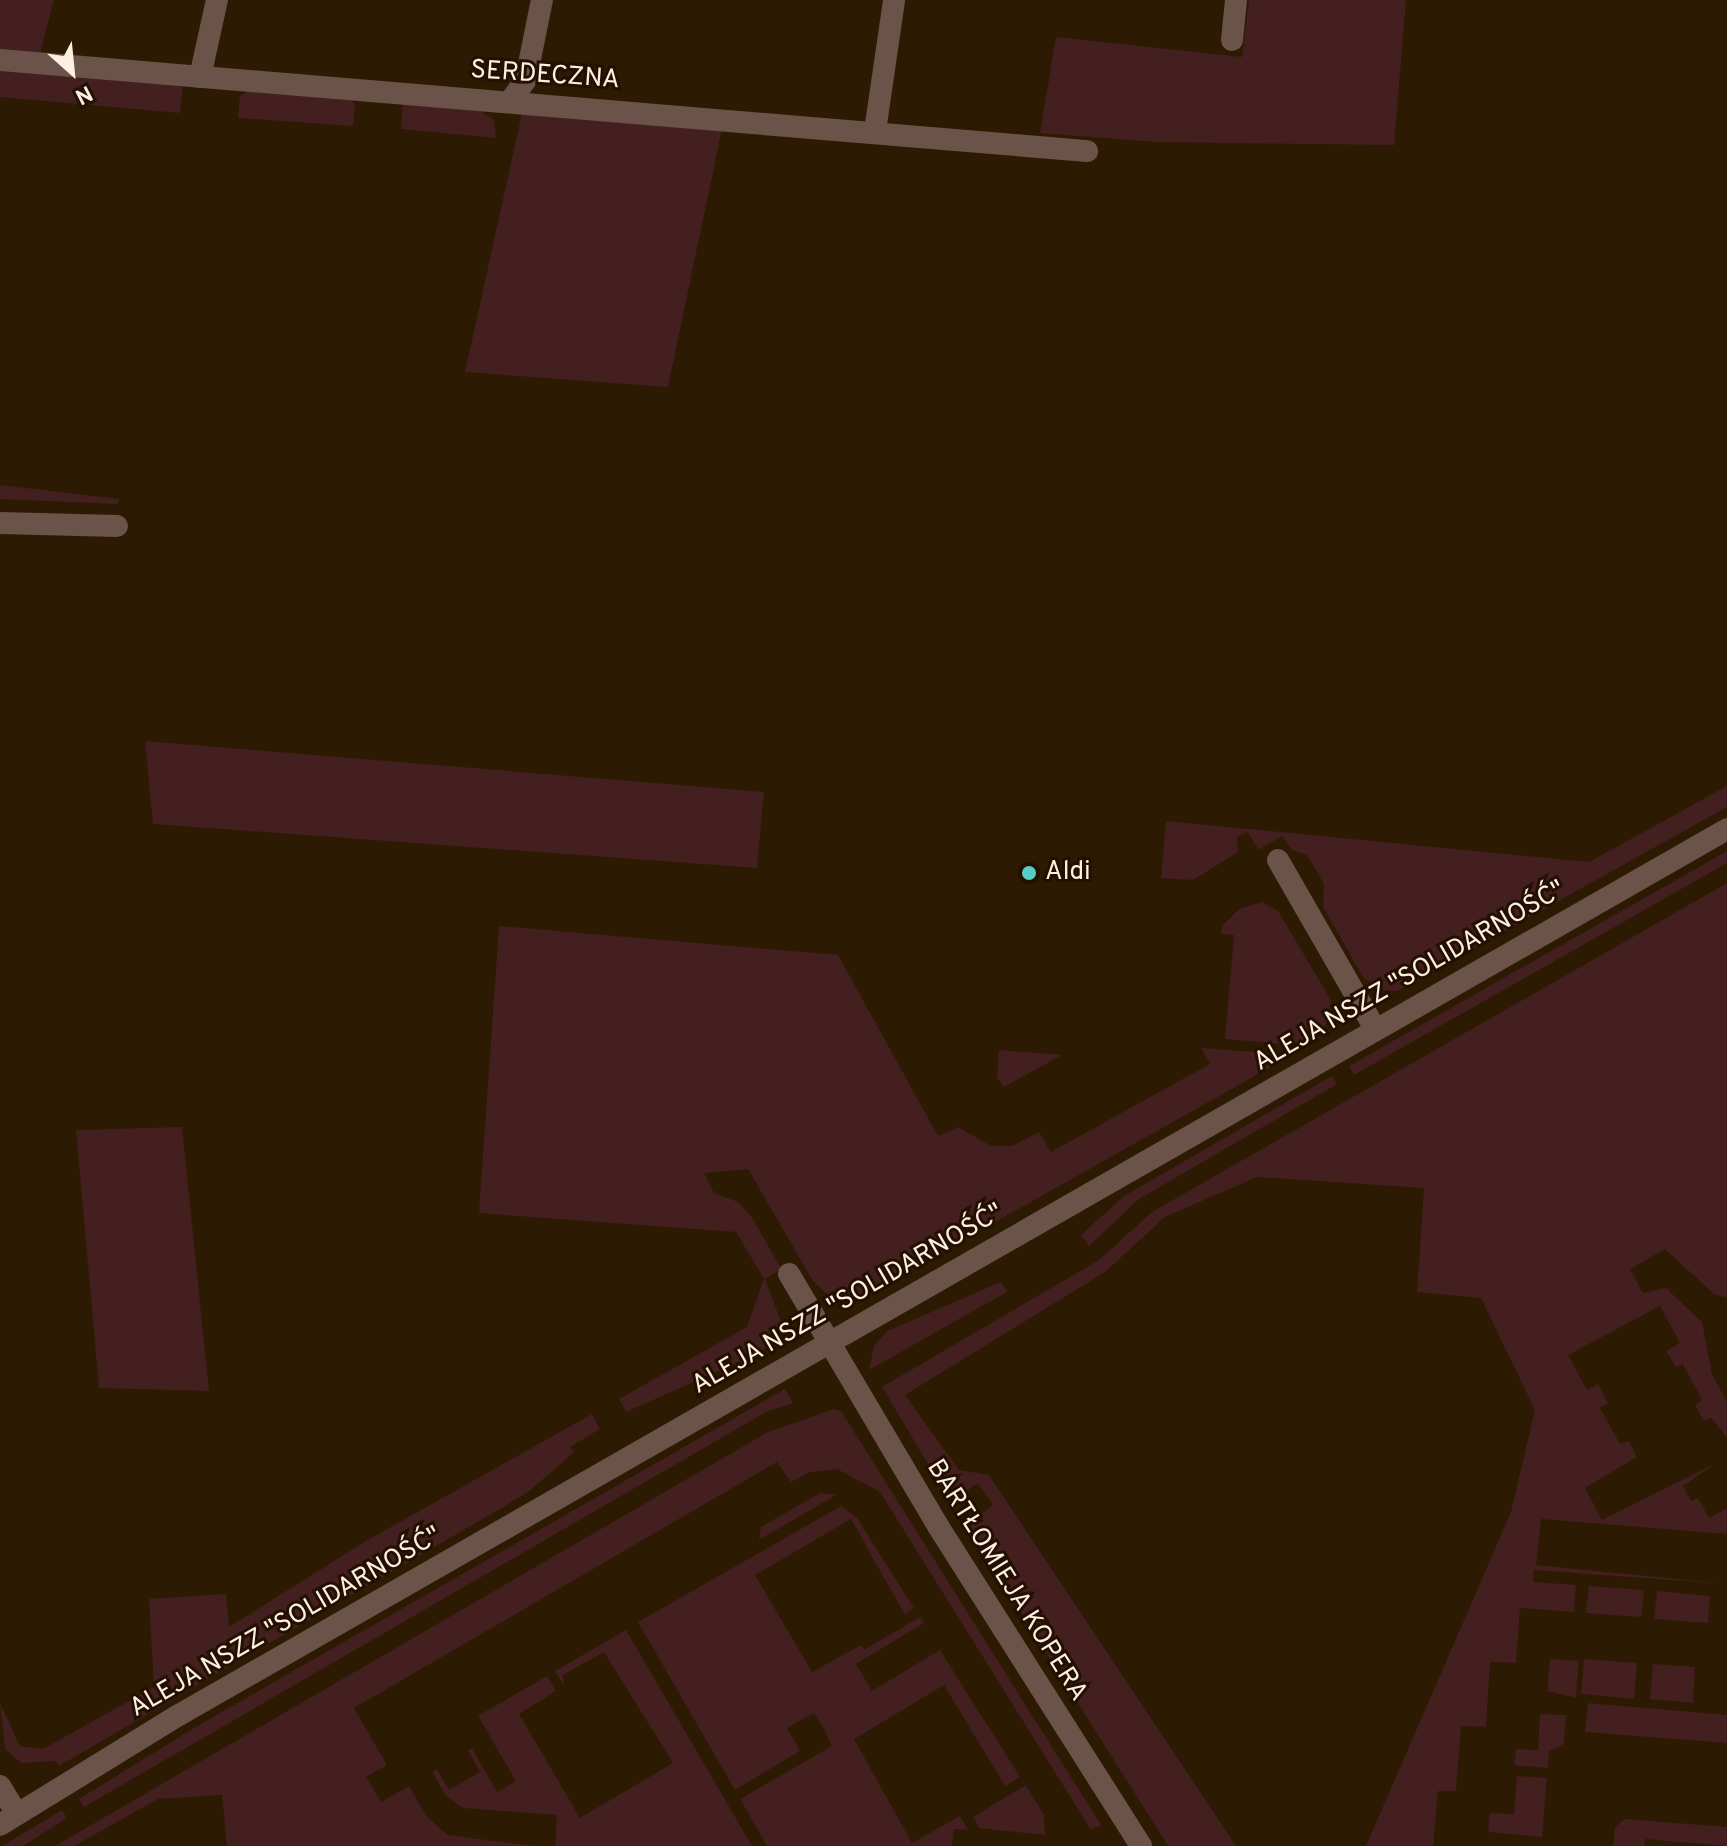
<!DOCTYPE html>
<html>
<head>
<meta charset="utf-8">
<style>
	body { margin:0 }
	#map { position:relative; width:1727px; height:1846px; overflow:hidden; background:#2d1a02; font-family:Overpass,sans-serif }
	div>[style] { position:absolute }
	.green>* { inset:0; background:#431f1f }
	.minor>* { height:22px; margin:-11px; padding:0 11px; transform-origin:11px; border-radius:11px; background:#6b5349 }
	.tertiary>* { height:22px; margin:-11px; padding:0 11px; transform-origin:11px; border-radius:11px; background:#6b5349 }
	.dots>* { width:22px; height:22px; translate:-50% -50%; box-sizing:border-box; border:4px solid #231000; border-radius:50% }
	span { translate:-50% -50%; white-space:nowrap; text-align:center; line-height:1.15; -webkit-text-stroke:6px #231000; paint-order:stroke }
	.street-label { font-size:26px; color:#fdefe1 }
	.poi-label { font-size:26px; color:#fdefe1 }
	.left { translate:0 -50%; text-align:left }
	.north { position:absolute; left:32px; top:32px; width:80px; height:80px; -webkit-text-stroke:6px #231000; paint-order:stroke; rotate:153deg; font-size:22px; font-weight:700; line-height:32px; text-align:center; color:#fdefe1 }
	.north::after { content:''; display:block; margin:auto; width:28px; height:36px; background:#fdefe1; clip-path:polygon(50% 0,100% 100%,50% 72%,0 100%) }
</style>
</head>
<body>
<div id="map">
	<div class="green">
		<i style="clip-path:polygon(0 0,54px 0,40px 53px,0 50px)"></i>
		<i style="clip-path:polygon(1249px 0,1406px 0,1394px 145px,1157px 142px,1040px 133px,1056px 37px,1242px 57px)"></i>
		<i style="clip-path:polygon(0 67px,183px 84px,180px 113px,0 97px)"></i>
		<i style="clip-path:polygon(251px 89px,349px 99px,355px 104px,353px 126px,238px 118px,240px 96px)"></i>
		<i style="clip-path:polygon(403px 100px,476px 108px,494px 120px,496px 138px,401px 129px)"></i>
		<i style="clip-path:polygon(522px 113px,722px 129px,668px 387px,465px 372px)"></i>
		<i style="clip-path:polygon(0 485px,119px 499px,118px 504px,0 499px)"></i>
		<i style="clip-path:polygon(145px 741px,764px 792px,757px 868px,153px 824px)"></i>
		<i style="clip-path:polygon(1727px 786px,1727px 807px,1397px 991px,1380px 990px,1363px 977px,1323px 907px,1324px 884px,1307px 855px,1292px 850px,1282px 836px,1258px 850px,1248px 832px,1237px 837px,1238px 852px,1193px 880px,1161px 878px,1166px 821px,1589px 862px)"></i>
		<i style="clip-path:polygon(1727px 851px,1727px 863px,1354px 1075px,1349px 1066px)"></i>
		<i style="clip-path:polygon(1727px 883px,1727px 1298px,1714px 1294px,1665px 1249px,1630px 1269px,1643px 1293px,1666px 1288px,1702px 1322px,1712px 1374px,1727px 1402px,1727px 1437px,1711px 1418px,1704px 1421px,1695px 1405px,1702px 1400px,1683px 1364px,1676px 1367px,1666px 1351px,1680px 1343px,1660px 1306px,1568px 1355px,1587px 1390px,1598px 1384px,1608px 1403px,1600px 1408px,1620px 1444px,1629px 1441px,1637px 1457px,1585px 1488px,1602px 1520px,1716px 1463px,1683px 1486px,1691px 1501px,1698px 1498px,1709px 1518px,1727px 1508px,1727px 1534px,1541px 1519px,1536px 1565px,1727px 1584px,1534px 1570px,1533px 1582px,1576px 1585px,1574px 1612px,1520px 1608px,1516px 1663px,1490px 1662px,1486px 1727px,1461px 1726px,1456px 1791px,1438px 1791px,1433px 1846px,1366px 1846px,1511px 1512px,1535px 1410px,1481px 1298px,1417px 1292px,1424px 1188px,1257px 1177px,1165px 1217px,1105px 1272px,905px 1395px,959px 1470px,989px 1475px,1236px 1846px,1168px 1846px,966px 1525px,993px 1505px,978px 1483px,950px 1501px,882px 1387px,1099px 1260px,1152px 1212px)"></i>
		<i style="clip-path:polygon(1262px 902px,1278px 911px,1331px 1000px,1328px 1023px,1296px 1045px,1225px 1039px,1234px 935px,1221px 934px,1222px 926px,1239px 909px)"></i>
		<i style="clip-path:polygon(499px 926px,838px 955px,938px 1136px,958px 1127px,991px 1146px,1012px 1146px,1039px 1132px,1051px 1152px,1210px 1064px,1201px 1048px,1282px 1054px,1285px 1059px,853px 1302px,831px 1298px,813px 1281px,748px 1169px,704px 1173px,714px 1193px,738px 1202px,753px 1219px,781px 1269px,765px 1279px,782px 1324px,770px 1345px,756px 1354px,626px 1412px,619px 1399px,747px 1327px,764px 1279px,736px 1232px,479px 1213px)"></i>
		<i style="clip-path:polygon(999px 1050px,1062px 1055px,1004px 1087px,997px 1077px)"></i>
		<i style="clip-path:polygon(1332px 1076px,1337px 1084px,1139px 1199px,1089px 1246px,1081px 1235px,1124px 1196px)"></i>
		<i style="clip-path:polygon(182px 1127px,209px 1391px,99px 1388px,76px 1130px)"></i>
		<i style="clip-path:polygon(1001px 1282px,1007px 1292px,869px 1370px,874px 1346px,887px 1331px)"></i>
		<i style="clip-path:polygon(785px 1389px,793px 1403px,766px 1412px,84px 1807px,79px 1799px,194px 1728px)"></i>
		<i style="clip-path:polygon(834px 1409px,841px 1411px,1101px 1825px,1091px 1830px,880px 1492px,837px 1469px,810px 1472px,791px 1482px,777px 1462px,354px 1708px,387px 1765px,366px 1777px,381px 1802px,409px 1786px,427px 1817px,448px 1835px,533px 1846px,227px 1846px,222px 1795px,158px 1799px,74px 1846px,55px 1846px,768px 1432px)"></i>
		<i style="clip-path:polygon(592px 1414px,600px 1429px,570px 1447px,574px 1452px,527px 1493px,59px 1766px,56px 1761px,21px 1763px,5px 1749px,0 1703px,20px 1746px,43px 1749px,154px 1687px,149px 1599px,226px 1594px,229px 1627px,366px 1541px)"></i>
		<i style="clip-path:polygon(820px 1493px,836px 1495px,759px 1540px,761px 1527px)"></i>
		<i style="clip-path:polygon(841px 1506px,857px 1518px,914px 1608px,905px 1615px,851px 1519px,755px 1575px,812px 1672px,861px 1645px,864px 1650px,920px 1617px,924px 1623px,856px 1664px,872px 1691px,940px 1650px,1020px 1777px,1005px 1786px,944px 1685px,854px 1739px,912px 1843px,960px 1816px,968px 1830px,954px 1829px,952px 1846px,767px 1846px,740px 1799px,832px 1746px,825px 1731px,814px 1713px,787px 1728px,800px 1751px,735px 1790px,638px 1622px)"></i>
		<i style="clip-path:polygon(1589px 1586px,1644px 1590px,1641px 1617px,1586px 1613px)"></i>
		<i style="clip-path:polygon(1657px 1591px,1710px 1596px,1708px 1623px,1654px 1619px)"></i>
		<i style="clip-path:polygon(626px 1630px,752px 1846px,555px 1846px,557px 1815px,463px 1808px,447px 1797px,432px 1772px,437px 1769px,449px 1790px,480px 1772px,468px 1751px,472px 1748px,497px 1792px,516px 1781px,478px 1716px,547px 1676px,556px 1691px,519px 1714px,580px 1818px,673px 1763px,604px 1652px,563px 1675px,564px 1686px,555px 1671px)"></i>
		<i style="clip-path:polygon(1550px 1659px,1579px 1661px,1576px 1698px,1547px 1691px)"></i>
		<i style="clip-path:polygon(1584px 1659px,1637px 1663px,1634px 1699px,1581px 1694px)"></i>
		<i style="clip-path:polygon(1653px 1664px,1695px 1667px,1693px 1703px,1650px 1699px)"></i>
		<i style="clip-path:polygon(1588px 1703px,1727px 1715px,1727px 1743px,1585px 1732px)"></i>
		<i style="clip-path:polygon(1540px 1714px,1566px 1715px,1564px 1744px,1549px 1751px,1548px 1768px,1514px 1765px,1516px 1749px,1538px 1750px)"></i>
		<i style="clip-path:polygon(1517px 1776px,1547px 1778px,1542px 1837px,1488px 1832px,1490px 1813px,1514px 1814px)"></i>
		<i style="clip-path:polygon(1026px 1785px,1044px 1815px,1045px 1835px,979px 1828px,973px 1817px)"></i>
		<i style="clip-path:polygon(62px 1810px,67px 1818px,23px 1846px,2px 1846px)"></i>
		<i style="clip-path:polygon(1625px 1819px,1727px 1827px,1727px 1846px,1645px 1839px,1644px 1846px,1613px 1846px,1615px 1827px)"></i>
	</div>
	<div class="minor">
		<i style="left:1232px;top:40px;width:40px;rotate:-84.3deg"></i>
		<i style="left:0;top:60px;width:1091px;rotate:4.79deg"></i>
		<i style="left:200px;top:77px;width:79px;rotate:-77.6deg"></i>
		<i style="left:511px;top:100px;width:26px;rotate:-54deg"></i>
		<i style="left:526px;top:79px;width:81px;rotate:-78.6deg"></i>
		<i style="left:875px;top:131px;width:132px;rotate:-81.7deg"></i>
		<i style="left:0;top:523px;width:117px;rotate:1.5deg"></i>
		<i style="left:1278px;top:860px;width:195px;rotate:60.1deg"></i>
		<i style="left:789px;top:1274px;width:293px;rotate:59.4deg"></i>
		<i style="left:938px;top:1526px;width:379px;rotate:57.6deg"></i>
		<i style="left:0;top:1786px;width:33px;rotate:59deg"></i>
	</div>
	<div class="tertiary">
		<i style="left:0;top:1825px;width:210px;rotate:-31.6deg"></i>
		<i style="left:179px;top:1715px;width:1784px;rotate:-29.78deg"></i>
	</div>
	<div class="dots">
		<i style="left:1029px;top:873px;background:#56cec3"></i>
	</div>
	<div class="street-label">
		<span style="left:545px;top:76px;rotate:4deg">SERDECZNA</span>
		<span style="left:1410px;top:977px;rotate:-30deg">ALEJA NSZZ "SOLIDARNOŚĆ"</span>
		<span style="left:848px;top:1300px;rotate:-30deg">ALEJA NSZZ "SOLIDARNOŚĆ"</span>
		<span style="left:1006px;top:1581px;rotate:58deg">BARTŁOMIEJA KOPERA</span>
		<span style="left:286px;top:1623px;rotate:-30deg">ALEJA NSZZ "SOLIDARNOŚĆ"</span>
	</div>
	<div class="poi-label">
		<span class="left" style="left:1045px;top:873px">Aldi</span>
	</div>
	<div class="north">N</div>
</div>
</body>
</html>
